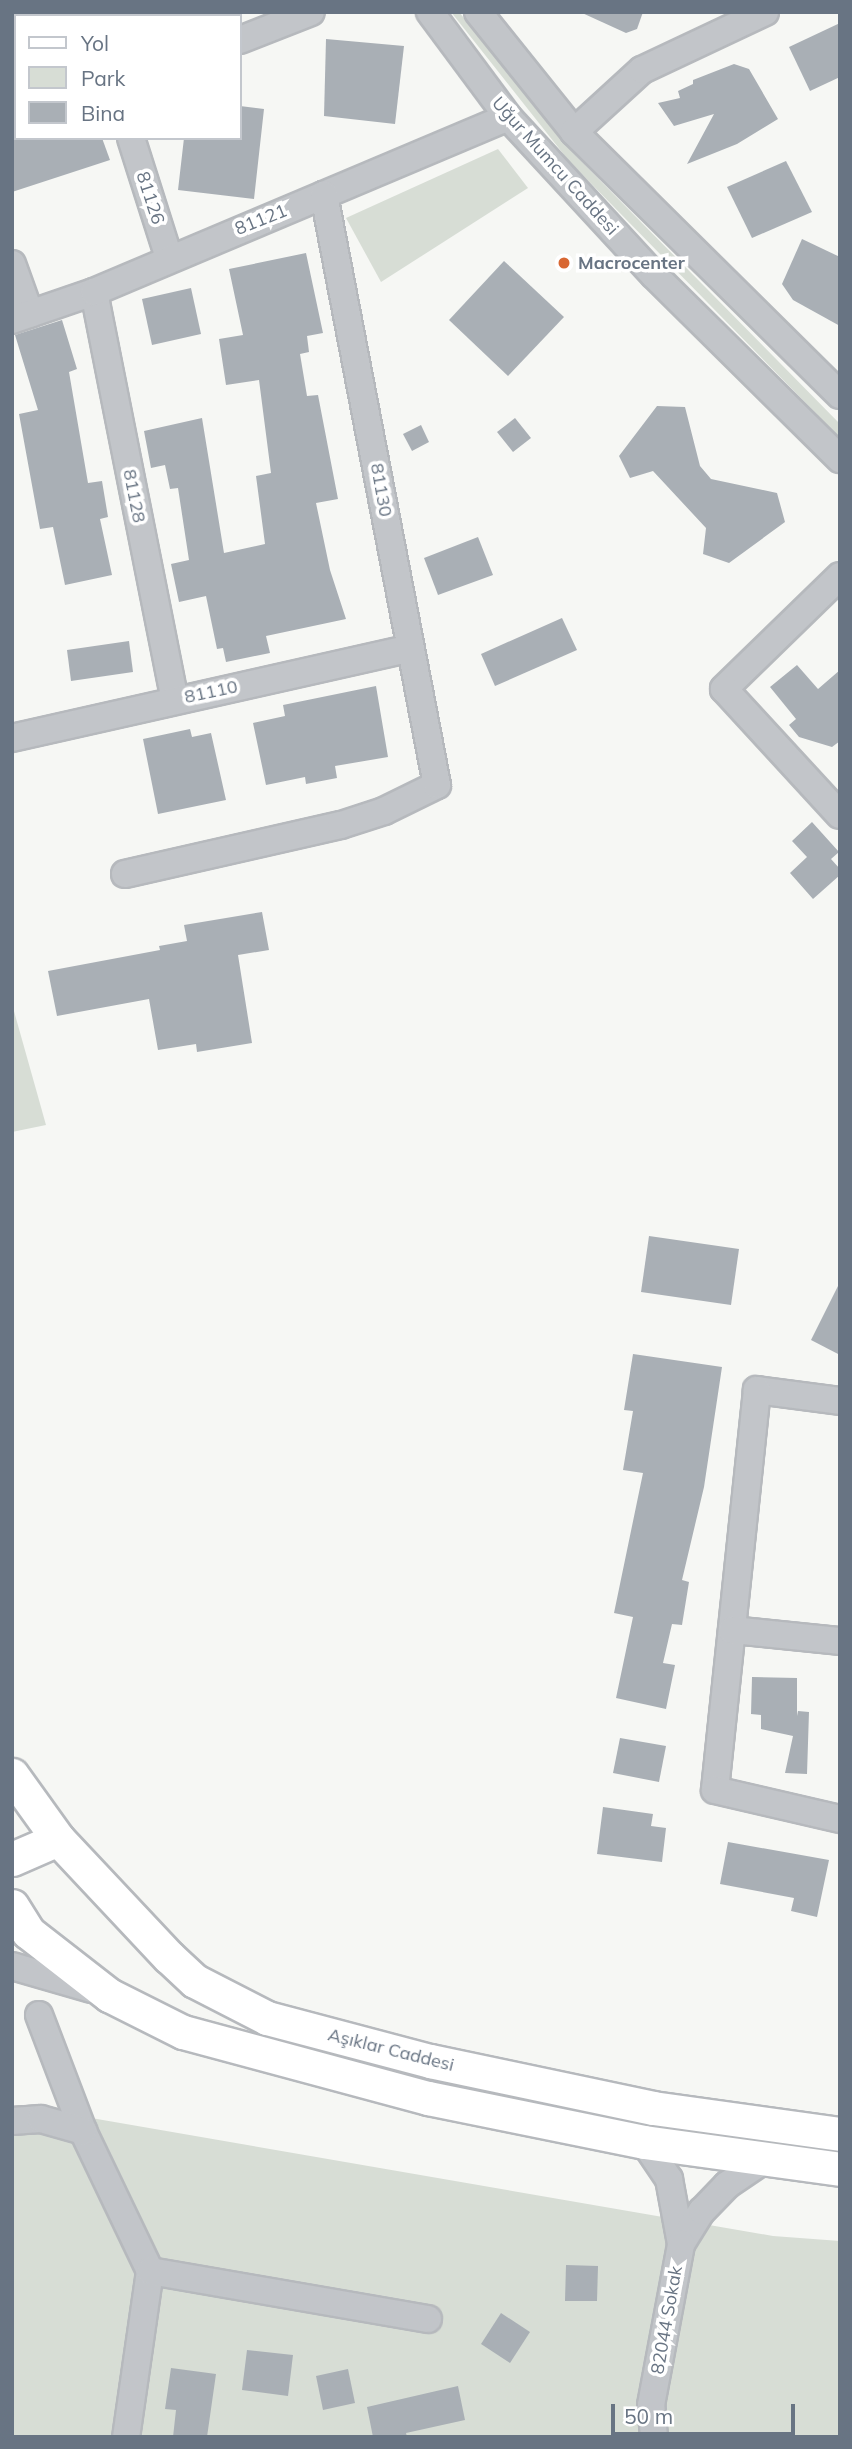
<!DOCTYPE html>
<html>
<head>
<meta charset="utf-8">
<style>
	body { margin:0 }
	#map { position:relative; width:852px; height:2449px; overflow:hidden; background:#f6f7f4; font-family:Mulish,sans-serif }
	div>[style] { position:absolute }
	.green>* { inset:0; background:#d7ddd5 }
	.building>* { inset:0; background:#a9afb5 }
	.roads { filter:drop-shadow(2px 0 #b6b9bd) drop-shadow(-2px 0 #b6b9bd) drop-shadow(0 2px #b6b9bd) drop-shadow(0 -2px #b6b9bd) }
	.minor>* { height:26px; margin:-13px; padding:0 13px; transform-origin:13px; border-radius:13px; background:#c2c5c9 }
	.major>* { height:33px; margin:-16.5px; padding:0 16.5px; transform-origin:16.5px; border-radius:16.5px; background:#fff }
	.dots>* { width:19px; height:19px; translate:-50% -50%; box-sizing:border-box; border:4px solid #fff; border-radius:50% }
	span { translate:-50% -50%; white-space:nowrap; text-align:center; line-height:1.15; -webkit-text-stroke:7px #fff; paint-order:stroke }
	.street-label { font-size:18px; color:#687483 }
	.poi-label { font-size:18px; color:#687483; font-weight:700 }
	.left { translate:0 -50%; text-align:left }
	.frame { position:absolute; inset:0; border:14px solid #687483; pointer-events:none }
	.legend { position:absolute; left:14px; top:14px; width:228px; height:126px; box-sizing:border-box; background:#fff; border:2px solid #c3c7cd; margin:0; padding:9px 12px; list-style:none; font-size:21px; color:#687483 }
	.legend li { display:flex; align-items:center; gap:14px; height:35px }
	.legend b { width:35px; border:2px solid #c3c7cd }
	.scale { position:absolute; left:611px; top:2404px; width:184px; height:32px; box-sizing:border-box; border:4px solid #687483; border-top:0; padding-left:9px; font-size:21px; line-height:24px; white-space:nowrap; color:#687483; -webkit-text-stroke:5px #fff; paint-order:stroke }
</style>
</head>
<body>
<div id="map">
	<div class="green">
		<i style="clip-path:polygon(451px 12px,459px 12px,574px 154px,840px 424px,840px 438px,569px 161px)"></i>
		<i style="clip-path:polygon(498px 149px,528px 188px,381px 282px,346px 218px)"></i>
		<i style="clip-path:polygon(12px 1004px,46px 1125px,12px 1132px)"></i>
		<i style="clip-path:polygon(45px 2110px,773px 2236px,840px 2241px,840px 2437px,12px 2437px,12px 2112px)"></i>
	</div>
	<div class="building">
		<i style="clip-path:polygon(580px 12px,643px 12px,637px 29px,626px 33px)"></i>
		<i style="clip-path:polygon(840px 23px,840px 77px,810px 91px,789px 47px)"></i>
		<i style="clip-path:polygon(326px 39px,404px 46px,395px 124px,324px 116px)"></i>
		<i style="clip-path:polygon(734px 64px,749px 69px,778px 119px,737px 144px,687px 164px,714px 114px,674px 126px,658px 103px,680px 98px,678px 91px,693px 84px,693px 80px)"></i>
		<i style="clip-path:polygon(240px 106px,264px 109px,254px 199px,178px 190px,184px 138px,240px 138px)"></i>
		<i style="clip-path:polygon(12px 138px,102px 138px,110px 160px,12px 192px)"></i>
		<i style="clip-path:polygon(786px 161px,812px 212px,752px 238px,727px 187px)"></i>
		<i style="clip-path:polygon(802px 239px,840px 257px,840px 326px,793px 300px,782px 284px)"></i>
		<i style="clip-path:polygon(306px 253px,323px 333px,307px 336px,309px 352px,300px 354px,307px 396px,318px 395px,338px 499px,316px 503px,330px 570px,346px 619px,266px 636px,270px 653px,226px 662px,223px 648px,217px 649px,206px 596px,179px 602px,171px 564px,189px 560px,178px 488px,170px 489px,165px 465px,151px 468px,144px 431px,202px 418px,224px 553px,265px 544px,256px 476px,271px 473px,259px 380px,226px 385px,219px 339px,243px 335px,229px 269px)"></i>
		<i style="clip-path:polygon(504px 261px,564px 317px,508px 376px,449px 320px)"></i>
		<i style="clip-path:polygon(191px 288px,201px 334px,152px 345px,142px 299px)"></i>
		<i style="clip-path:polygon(62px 320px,77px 369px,69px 372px,88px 483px,102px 481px,108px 517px,100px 519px,112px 575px,65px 585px,53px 527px,40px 529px,19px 414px,38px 410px,15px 335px)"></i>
		<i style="clip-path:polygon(657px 406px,685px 407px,700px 466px,711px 479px,777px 493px,785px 522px,729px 563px,703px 554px,706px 528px,653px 471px,630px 478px,619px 456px)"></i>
		<i style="clip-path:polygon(515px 418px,531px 438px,513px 452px,497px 432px)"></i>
		<i style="clip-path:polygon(421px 425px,429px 442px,412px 451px,403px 434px)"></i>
		<i style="clip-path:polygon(478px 537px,493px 575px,438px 595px,424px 558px)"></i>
		<i style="clip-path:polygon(562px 618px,577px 650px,495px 686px,481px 654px)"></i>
		<i style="clip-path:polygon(129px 641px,133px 672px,71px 681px,67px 650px)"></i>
		<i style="clip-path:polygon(797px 665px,818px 689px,840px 670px,840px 741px,832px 747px,799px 737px,789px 725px,796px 719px,770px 687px)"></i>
		<i style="clip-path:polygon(376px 686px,388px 757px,335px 766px,337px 778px,306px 784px,305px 777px,266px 785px,253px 723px,285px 716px,283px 705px)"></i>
		<i style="clip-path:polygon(190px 729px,192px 737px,211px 733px,226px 800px,158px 814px,143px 739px)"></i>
		<i style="clip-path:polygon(812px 822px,839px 852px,831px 859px,840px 869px,840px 875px,813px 899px,790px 873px,807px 857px,792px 841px)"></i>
		<i style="clip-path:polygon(262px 912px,269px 950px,238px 955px,252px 1043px,197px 1052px,196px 1044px,158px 1050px,149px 999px,57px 1016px,48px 971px,160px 950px,159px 946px,187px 941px,184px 925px)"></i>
		<i style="clip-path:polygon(649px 1236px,739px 1249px,731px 1305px,641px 1292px)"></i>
		<i style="clip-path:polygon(840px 1282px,840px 1355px,811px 1340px)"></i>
		<i style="clip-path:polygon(633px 1354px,722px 1367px,704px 1487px,682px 1580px,689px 1582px,682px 1625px,672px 1624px,663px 1663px,675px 1665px,666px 1709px,616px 1698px,633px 1617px,614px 1613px,643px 1473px,623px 1470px,633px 1411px,624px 1410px)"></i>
		<i style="clip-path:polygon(752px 1677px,797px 1678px,797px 1716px,798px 1711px,809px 1712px,807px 1774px,785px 1773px,793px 1736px,761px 1729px,761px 1715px,751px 1714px)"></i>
		<i style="clip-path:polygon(620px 1738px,666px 1746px,659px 1782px,613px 1773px)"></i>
		<i style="clip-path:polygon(603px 1807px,653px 1814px,651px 1826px,666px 1828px,662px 1862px,597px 1854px)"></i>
		<i style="clip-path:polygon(728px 1842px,829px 1860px,817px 1917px,791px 1911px,794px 1898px,720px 1884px)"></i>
		<i style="clip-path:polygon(566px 2265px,598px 2266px,597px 2301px,565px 2301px)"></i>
		<i style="clip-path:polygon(501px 2313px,530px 2332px,510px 2363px,481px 2344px)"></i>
		<i style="clip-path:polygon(247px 2350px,293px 2355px,288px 2396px,242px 2390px)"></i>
		<i style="clip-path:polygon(171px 2368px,216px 2374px,207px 2437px,173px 2437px,176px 2410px,165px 2409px)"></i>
		<i style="clip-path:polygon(348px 2369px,355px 2403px,323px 2410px,316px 2376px)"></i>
		<i style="clip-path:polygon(458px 2386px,465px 2420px,406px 2433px,407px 2437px,373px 2437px,367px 2407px)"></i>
	</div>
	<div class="roads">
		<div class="minor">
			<i style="left:87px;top:12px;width:4px;rotate:76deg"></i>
			<i style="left:430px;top:12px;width:131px;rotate:53.4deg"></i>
			<i style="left:508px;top:117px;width:215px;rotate:47.3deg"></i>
			<i style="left:654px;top:275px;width:262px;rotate:44.7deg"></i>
			<i style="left:478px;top:12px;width:154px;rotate:51.3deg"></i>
			<i style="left:574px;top:132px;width:374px;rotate:44.7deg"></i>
			<i style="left:240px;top:40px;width:76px;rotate:-21.5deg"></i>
			<i style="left:574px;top:132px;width:92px;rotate:-42.4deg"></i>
			<i style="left:642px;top:70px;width:136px;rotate:-25.2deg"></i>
			<i style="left:131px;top:138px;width:126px;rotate:72.4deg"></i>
			<i style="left:12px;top:264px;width:53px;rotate:70.2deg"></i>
			<i style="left:94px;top:292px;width:416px;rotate:78.8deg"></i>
			<i style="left:12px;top:320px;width:87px;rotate:-18.9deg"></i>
			<i style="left:94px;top:292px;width:449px;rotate:-22.9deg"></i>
			<i style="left:840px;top:576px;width:162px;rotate:135.8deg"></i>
			<i style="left:724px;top:689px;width:171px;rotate:47.4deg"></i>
			<i style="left:12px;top:738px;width:408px;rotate:-12.7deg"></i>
			<i style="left:125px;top:874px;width:221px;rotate:-12.8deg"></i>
			<i style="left:341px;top:825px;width:45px;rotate:-18deg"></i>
			<i style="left:384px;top:811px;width:59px;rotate:-26.1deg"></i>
			<i style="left:437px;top:785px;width:601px;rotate:-100.84deg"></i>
			<i style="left:840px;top:1401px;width:84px;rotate:-172.5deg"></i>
			<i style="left:757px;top:1390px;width:402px;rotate:96deg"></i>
			<i style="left:715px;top:1790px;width:128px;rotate:13.1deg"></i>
			<i style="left:732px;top:1630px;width:109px;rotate:5.8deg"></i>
			<i style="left:12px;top:1966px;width:82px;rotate:16.2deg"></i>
			<i style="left:39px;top:2015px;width:124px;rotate:69.2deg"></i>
			<i style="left:83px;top:2131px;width:155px;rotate:64.4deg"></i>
			<i style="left:150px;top:2271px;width:168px;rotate:98.2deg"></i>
			<i style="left:12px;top:2121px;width:29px;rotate:-4deg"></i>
			<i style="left:41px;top:2119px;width:44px;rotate:15.9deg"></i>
			<i style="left:644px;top:2142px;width:45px;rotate:56deg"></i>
			<i style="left:669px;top:2179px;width:66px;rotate:79.5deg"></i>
			<i style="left:681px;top:2244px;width:39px;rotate:-58deg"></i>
			<i style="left:702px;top:2211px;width:36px;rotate:-46deg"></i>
			<i style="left:727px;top:2185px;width:41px;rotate:-34.1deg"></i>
			<i style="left:150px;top:2271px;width:282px;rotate:9.8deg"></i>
			<i style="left:654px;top:2437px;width:32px;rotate:-95deg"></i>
			<i style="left:651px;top:2405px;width:164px;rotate:-79.4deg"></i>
		</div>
		<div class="major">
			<i style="left:12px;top:1775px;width:79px;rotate:54.3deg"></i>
			<i style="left:58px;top:1839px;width:162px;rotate:46.8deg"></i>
			<i style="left:169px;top:1957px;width:35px;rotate:43deg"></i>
			<i style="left:195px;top:1981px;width:81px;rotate:27.2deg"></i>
			<i style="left:267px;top:2018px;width:169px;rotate:14.8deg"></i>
			<i style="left:430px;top:2061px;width:228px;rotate:11.9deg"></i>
			<i style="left:653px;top:2108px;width:189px;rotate:7.9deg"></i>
			<i style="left:12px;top:1859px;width:50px;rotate:-23.5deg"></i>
			<i style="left:12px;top:1906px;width:31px;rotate:58deg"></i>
			<i style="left:28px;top:1932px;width:103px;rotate:37.9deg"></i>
			<i style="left:109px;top:1995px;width:83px;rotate:26.6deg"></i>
			<i style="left:183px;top:2032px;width:254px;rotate:15.1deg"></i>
			<i style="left:428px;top:2098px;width:220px;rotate:11.5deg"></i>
			<i style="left:644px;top:2142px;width:198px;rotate:7.8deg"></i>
		</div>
	</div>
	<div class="dots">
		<i style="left:564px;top:263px;background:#d86732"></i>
	</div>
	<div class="street-label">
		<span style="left:555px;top:166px;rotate:48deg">Uğur Mumcu Caddesi</span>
		<span style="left:150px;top:198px;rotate:72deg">81126</span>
		<span style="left:261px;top:220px;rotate:-22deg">81121</span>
		<span style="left:381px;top:490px;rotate:80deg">81130</span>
		<span style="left:134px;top:496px;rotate:79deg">81128</span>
		<span style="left:211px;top:692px;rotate:-12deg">81110</span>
		<span style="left:391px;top:2050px;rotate:14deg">Aşıklar Caddesi</span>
		<span style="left:667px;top:2320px;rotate:-80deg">82044 Sokak</span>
	</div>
	<div class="poi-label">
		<span class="left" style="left:578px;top:263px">Macrocenter</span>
	</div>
	<div class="frame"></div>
	<ul class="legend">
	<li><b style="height:9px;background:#fff"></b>Yol</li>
	<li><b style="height:19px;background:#d7ddd5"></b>Park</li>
	<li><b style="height:19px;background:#a9afb5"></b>Bina</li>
	</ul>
	<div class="scale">50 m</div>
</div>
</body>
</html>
